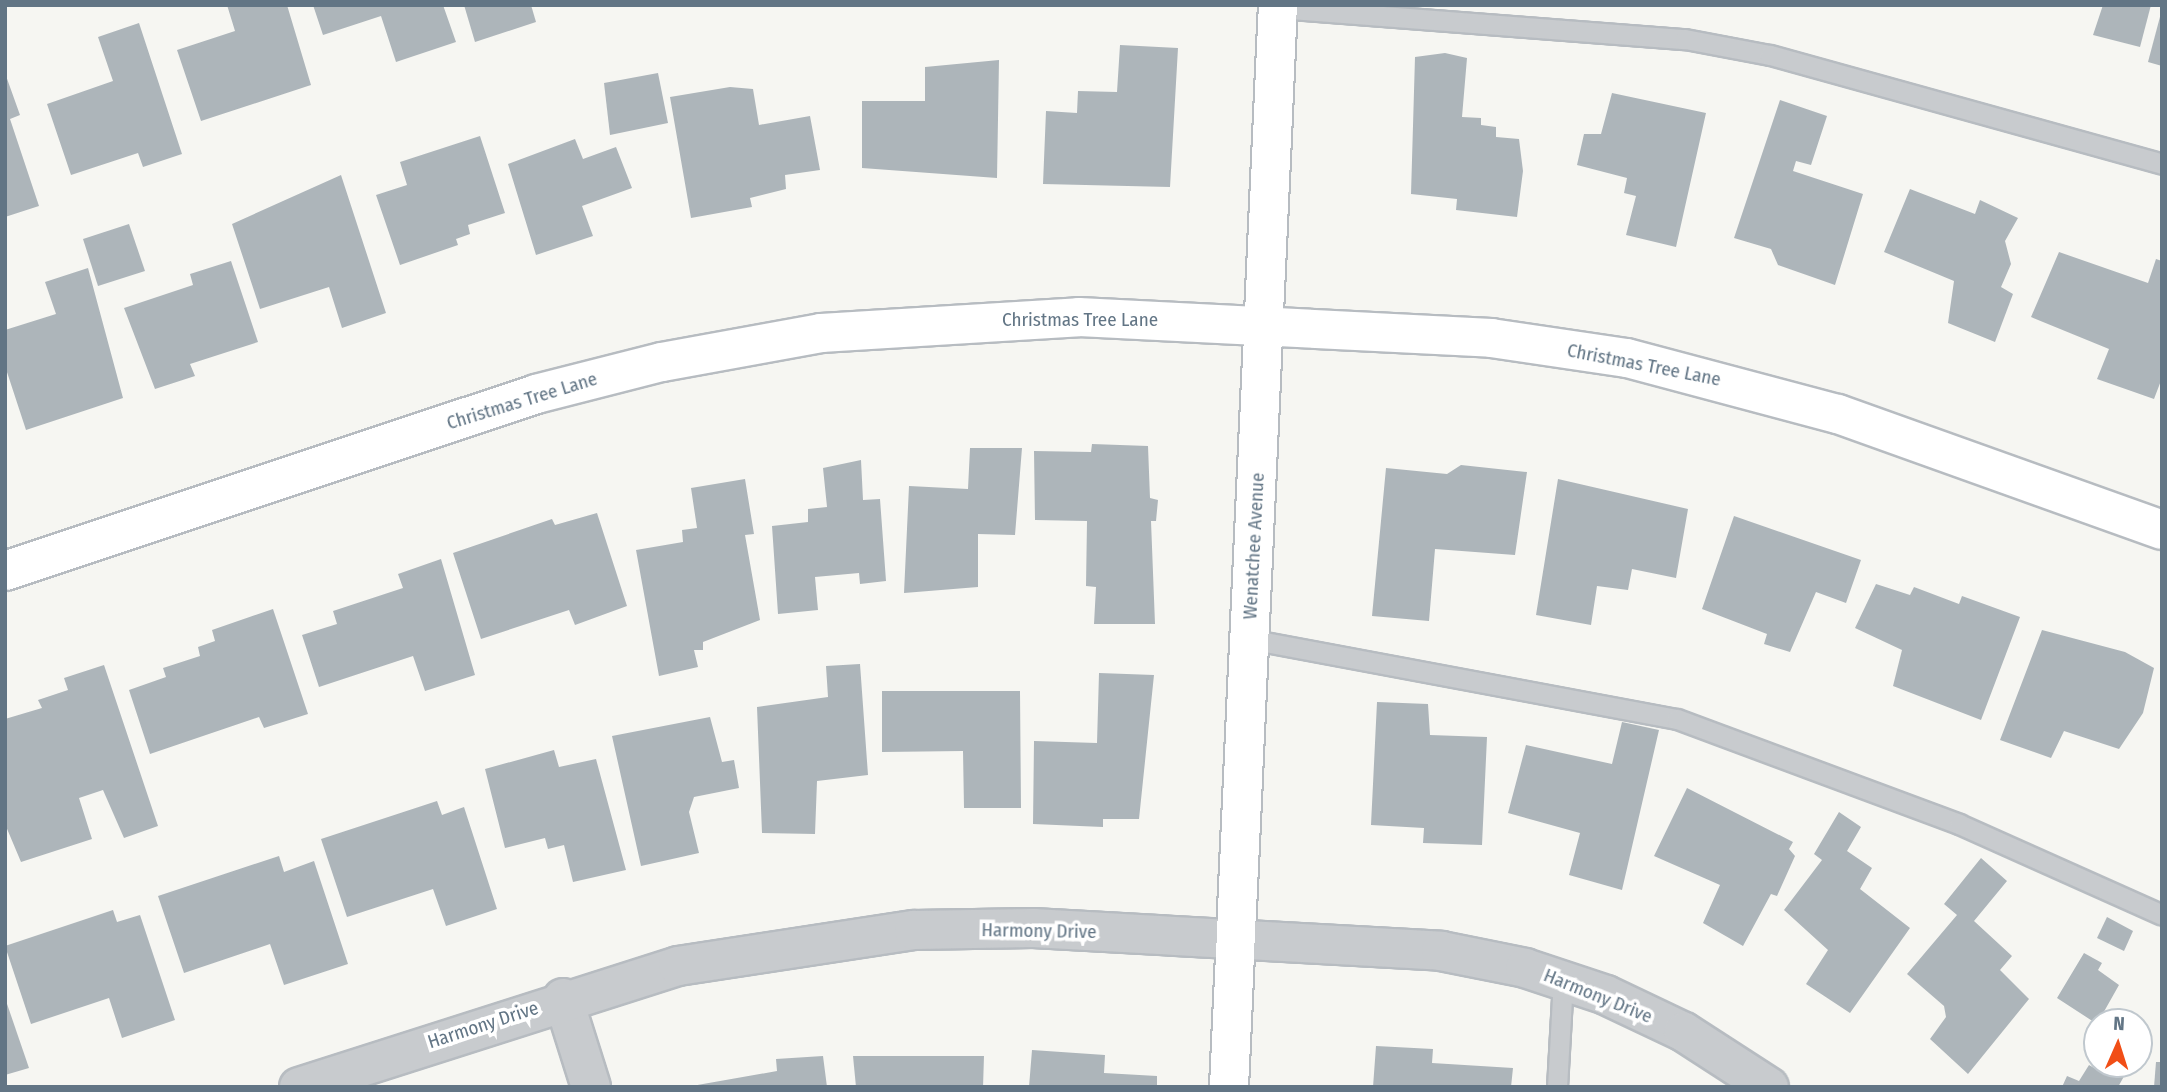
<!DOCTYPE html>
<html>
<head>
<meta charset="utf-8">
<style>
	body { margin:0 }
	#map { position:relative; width:2167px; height:1092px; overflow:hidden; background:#f6f6f2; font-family:"Fira Sans Condensed",sans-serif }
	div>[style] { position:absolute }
	.building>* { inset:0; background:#adb5ba }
	.roads { filter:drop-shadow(2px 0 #b7bcc1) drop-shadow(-2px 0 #b7bcc1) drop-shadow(0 2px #b7bcc1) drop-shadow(0 -2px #b7bcc1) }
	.lane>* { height:19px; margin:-9.5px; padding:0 9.5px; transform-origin:9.5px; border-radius:9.5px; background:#c8cbce }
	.street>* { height:38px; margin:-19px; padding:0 19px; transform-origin:19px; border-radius:19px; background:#c8cbce }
	.secondary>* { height:38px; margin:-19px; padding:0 19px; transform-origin:19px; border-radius:19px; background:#fff }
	span { translate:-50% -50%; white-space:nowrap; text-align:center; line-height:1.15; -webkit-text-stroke:7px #fff; paint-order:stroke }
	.street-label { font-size:19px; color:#627585 }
	.frame { position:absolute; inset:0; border:7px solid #627585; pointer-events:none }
	.north { position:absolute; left:2083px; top:1008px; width:70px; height:70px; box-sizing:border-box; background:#fff; border:2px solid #c0c8ce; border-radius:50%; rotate:3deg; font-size:19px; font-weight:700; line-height:28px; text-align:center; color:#627585 }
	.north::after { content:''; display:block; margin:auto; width:24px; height:32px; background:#f14e16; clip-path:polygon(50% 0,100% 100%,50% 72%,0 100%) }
</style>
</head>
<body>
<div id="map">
	<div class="building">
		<i style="clip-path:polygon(227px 5px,287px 5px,311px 85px,201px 121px,177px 50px,235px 31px)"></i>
		<i style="clip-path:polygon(313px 5px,443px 5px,456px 42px,396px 62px,381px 16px,323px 35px)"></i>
		<i style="clip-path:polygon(464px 5px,531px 5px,536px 22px,475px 42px)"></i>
		<i style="clip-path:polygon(2103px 5px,2151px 5px,2140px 47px,2093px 35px)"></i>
		<i style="clip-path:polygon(2161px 13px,2162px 13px,2162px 66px,2148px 62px)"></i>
		<i style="clip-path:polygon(139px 23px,182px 154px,143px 167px,138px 153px,71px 175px,47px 104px,113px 81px,98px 37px)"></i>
		<i style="clip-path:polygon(1120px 45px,1178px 48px,1170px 187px,1043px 184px,1046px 111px,1077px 113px,1078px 91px,1117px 92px)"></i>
		<i style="clip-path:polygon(1445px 53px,1467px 58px,1462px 117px,1481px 118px,1481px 125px,1496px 127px,1496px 137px,1519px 139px,1523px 171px,1517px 217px,1456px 210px,1457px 199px,1411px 194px,1415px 57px)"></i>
		<i style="clip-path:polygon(999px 60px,997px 178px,862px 168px,862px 101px,925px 101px,925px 67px)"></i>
		<i style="clip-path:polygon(5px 73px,20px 115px,10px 119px,39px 206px,5px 217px)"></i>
		<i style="clip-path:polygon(658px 73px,668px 123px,610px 135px,604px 83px)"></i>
		<i style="clip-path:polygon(730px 87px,753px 89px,759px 125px,810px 116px,820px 170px,785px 175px,786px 189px,750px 198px,752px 207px,691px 218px,670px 97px)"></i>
		<i style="clip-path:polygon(1612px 93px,1706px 113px,1676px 247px,1626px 235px,1636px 196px,1624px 193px,1627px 178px,1577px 165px,1584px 134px,1601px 134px)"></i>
		<i style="clip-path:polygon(1780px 100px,1827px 116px,1811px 165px,1796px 161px,1793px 171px,1863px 194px,1835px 285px,1778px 265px,1771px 249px,1734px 238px)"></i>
		<i style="clip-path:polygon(480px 136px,505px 213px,468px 225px,470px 234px,456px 239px,458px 245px,400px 265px,376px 195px,407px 185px,400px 162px)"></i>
		<i style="clip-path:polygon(575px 139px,583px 159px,616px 147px,632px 188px,582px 206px,593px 236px,536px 255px,508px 164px)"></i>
		<i style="clip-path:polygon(341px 175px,386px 313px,342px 328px,329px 287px,260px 309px,232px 224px)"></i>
		<i style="clip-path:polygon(1910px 189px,1975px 214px,1980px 200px,2018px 218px,2005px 241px,2011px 264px,2001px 287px,2013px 294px,1995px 342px,1948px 323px,1954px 281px,1884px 252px)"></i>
		<i style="clip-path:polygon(129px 224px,145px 271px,98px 286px,83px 239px)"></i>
		<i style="clip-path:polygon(2059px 252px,2148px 283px,2156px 259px,2162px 261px,2162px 378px,2154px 399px,2097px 379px,2109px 349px,2031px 317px)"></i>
		<i style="clip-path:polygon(231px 261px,258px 342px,190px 364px,195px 376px,155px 389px,124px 308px,193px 285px,190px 274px)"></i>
		<i style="clip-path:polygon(88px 268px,123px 398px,26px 430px,5px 366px,5px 330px,56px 314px,45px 282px)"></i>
		<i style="clip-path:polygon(1092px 444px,1148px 446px,1150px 498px,1158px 500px,1156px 521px,1151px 521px,1155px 624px,1094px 624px,1096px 587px,1086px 586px,1087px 521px,1035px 520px,1034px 451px,1091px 452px)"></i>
		<i style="clip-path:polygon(970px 448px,1022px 448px,1015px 535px,978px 534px,978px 587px,904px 593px,909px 486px,968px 489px)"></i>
		<i style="clip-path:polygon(861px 460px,863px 500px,880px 499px,886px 581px,860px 584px,859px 573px,815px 577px,818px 610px,778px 614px,772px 526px,808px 522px,808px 509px,827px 507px,823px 468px)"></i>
		<i style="clip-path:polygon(1461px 465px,1527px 472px,1515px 555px,1435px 549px,1429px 621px,1372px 616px,1386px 468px,1447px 474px)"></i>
		<i style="clip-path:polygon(745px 479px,754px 534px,745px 535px,760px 620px,703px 642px,703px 650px,694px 650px,698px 667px,659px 676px,636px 550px,683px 542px,682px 530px,697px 528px,691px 488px)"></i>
		<i style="clip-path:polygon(1558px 479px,1688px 509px,1676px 578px,1632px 569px,1628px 590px,1597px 586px,1591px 625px,1536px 615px)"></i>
		<i style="clip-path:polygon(597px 513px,627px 606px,575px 625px,569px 610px,481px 639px,453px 553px,552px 519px,555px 525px)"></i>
		<i style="clip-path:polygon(1734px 516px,1861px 560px,1846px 603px,1816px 592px,1790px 652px,1764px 644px,1767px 634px,1702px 609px)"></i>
		<i style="clip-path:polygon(441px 559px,475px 675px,425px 691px,413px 656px,319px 687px,302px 635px,337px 624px,333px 611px,403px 588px,398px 574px)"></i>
		<i style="clip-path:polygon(1876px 584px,1910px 595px,1914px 587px,1959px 604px,1962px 596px,2020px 617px,1981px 720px,1893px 686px,1902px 650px,1855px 628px)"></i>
		<i style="clip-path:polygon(273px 609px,308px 714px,264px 728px,259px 717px,150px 754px,129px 690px,166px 677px,163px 668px,200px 656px,198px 647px,215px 641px,212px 630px)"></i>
		<i style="clip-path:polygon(2042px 630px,2125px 652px,2154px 668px,2143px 713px,2119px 749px,2064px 731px,2051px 758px,2000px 740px)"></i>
		<i style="clip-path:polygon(860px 664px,868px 775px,817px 781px,815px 834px,762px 833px,757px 707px,828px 697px,826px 666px)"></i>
		<i style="clip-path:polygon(104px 665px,158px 826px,124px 838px,103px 790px,79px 798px,92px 839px,21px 862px,5px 824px,5px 719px,42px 708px,38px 700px,68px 690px,64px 678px)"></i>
		<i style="clip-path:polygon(1099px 673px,1154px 675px,1139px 819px,1103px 819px,1103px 827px,1033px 824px,1034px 741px,1097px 743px)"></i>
		<i style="clip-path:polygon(882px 691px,1020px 691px,1021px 808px,964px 808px,963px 751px,882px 752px)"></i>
		<i style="clip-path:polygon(1377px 702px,1428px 704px,1430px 735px,1487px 737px,1482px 845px,1423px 843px,1424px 828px,1371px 825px)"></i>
		<i style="clip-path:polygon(710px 717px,722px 762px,734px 760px,739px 788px,694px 797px,689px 812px,699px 853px,641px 866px,612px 736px)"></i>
		<i style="clip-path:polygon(1622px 722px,1659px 730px,1622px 890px,1569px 875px,1580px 833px,1508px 813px,1526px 745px,1612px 764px)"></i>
		<i style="clip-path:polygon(554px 750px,559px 767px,596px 759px,626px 870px,573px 882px,564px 845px,548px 849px,545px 838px,505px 848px,485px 769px)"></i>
		<i style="clip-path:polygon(1687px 788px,1793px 842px,1789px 849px,1795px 856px,1777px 896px,1771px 894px,1743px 946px,1703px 923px,1720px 885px,1654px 856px)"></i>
		<i style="clip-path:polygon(437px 801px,442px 815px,464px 807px,497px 909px,446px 926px,433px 889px,347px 917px,321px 839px)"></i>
		<i style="clip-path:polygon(1839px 812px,1861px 827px,1847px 851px,1872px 868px,1860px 889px,1910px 928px,1850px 1013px,1806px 984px,1828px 950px,1784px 910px,1822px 860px,1814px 854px)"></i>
		<i style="clip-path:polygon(279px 856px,284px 872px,314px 861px,348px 964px,284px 985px,270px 944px,184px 973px,158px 896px)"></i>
		<i style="clip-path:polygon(1981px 858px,2007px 881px,1974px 921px,2012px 956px,2000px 970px,2029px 999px,1968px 1074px,1930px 1039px,1946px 1017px,1944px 1006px,1907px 974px,1957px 915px,1944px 904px)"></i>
		<i style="clip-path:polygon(113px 910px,117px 922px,140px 915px,175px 1020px,122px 1038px,109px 998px,31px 1024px,5px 946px)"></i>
		<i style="clip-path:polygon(2107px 917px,2133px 931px,2124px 951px,2097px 938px)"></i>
		<i style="clip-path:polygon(2084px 953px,2102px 963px,2098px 970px,2119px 985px,2097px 1024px,2057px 998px)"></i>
		<i style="clip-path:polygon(5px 998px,29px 1068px,5px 1075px)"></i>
		<i style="clip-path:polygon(1376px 1046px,1433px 1049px,1432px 1063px,1513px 1068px,1511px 1087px,1373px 1087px)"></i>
		<i style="clip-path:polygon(1032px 1050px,1105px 1055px,1104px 1073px,1157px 1076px,1157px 1087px,1029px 1087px)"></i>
		<i style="clip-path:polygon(823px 1056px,827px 1087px,686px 1087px,777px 1071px,776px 1059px)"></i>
		<i style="clip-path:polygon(853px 1056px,984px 1056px,983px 1087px,856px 1087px)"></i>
		<i style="clip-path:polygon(2156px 1062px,2162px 1062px,2162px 1087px,2154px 1087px)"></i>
		<i style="clip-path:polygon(2106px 1064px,2131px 1064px,2118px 1087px,2062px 1087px,2067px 1076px,2079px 1081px,2089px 1065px,2101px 1072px)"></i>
	</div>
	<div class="roads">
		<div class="lane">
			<i style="left:1278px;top:8px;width:408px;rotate:4.4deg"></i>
			<i style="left:1685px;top:39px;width:86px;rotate:10.7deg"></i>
			<i style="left:1770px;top:55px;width:407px;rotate:15.5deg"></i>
			<i style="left:1249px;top:639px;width:435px;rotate:10.6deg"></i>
			<i style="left:1677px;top:719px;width:301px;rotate:20.4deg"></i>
			<i style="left:1959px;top:824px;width:222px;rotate:24.1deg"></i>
			<i style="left:1557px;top:1087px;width:107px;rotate:-86.8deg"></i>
		</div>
		<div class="street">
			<i style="left:563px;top:998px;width:93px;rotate:72.5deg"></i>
			<i style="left:299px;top:1087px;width:398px;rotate:-17.7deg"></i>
			<i style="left:678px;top:966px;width:239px;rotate:-8.7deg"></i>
			<i style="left:914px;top:930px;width:119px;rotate:-1deg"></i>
			<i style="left:1033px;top:928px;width:409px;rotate:3.2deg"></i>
			<i style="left:1441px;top:951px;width:86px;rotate:11.4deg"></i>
			<i style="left:1525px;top:968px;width:85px;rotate:18.4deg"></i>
			<i style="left:1606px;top:995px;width:86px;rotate:25.4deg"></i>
			<i style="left:1684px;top:1032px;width:101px;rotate:32.9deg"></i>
		</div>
		<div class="secondary">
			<i style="left:5px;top:571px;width:560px;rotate:-18.43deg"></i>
			<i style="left:536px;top:394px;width:130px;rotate:-14.3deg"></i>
			<i style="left:662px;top:362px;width:162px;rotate:-10.3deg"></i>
			<i style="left:821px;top:333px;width:258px;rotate:-3.5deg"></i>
			<i style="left:1079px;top:317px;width:413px;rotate:2.9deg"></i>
			<i style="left:1491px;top:338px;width:137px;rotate:8.4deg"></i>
			<i style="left:1627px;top:358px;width:218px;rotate:14.9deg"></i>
			<i style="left:1838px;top:414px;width:344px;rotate:19.7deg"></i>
			<i style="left:1229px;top:1087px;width:1083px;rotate:-87.41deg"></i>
		</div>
	</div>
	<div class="street-label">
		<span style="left:1080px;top:320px">Christmas Tree Lane</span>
		<span style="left:1644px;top:365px;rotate:11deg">Christmas Tree Lane</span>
		<span style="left:522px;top:401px;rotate:-17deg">Christmas Tree Lane</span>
		<span style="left:1254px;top:546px;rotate:-87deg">Wenatchee Avenue</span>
		<span style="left:1039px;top:931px;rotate:1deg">Harmony Drive</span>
		<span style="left:1598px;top:996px;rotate:22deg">Harmony Drive</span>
		<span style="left:483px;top:1025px;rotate:-18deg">Harmony Drive</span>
	</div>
	<div class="frame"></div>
	<div class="north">N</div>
</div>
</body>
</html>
